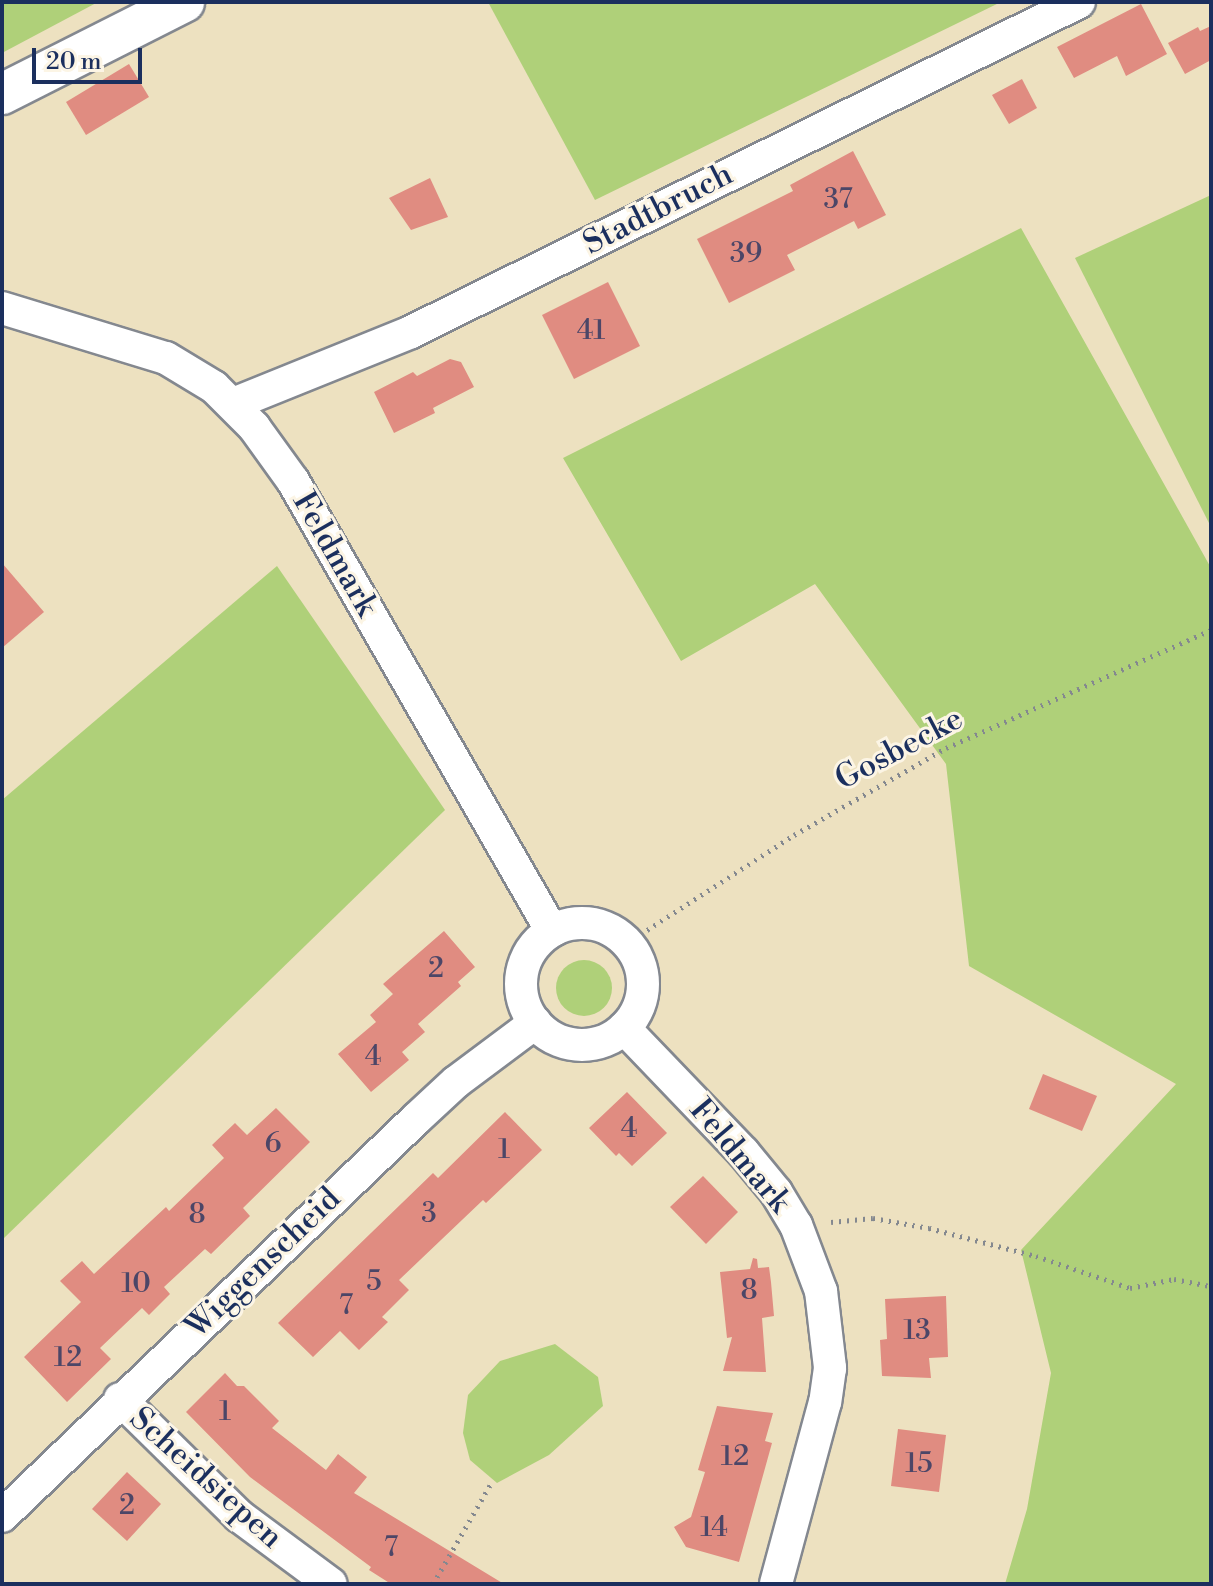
<!DOCTYPE html>
<html>
<head>
<meta charset="utf-8">
<style>
	body { margin:0 }
	#map { position:relative; width:1213px; height:1586px; overflow:hidden; background:#ede1c0; font-family:"Libre Bodoni",serif }
	div>[style] { position:absolute }
	.green>* { inset:0; background:#afd079 }
	.round { border-radius:50% }
	.building>* { inset:0; background:#e08c81 }
	.path>* { height:5px; margin-top:-2.5px; transform-origin:0; background:repeating-linear-gradient(90deg,#84888f 0 2px,transparent 0 8px) }
	.roads { filter:drop-shadow(2px 0 #84888f) drop-shadow(-2px 0 #84888f) drop-shadow(0 2px #84888f) drop-shadow(0 -2px #84888f) }
	.minor>* { height:32px; margin:-16px; padding:0 16px; transform-origin:16px; border-radius:16px; background:#fff }
	.minor>.ring { margin:-16px; padding:0; box-sizing:content-box; background:none; border:32px solid #fff; border-radius:50% }
	.tertiary>* { height:40px; margin:-20px; padding:0 20px; transform-origin:20px; border-radius:20px; background:#fff }
	span { translate:-50% -50%; white-space:nowrap; text-align:center; line-height:1.15; -webkit-text-stroke:6px #fcf5e5; paint-order:stroke }
	.number-label { font-size:28px; color:#4c4667 }
	.number-label span { -webkit-text-stroke-width:0 }
	.street-label { font-size:32px; color:#1b2f5e }
	.frame { position:absolute; inset:0; border:4px solid #1b2f5e; pointer-events:none }
	.scale { position:absolute; left:32px; top:48px; width:110px; height:36px; box-sizing:border-box; border:4px solid #1b2f5e; border-top:0; padding-left:10px; font-size:24px; line-height:28px; white-space:nowrap; color:#1b2f5e; -webkit-text-stroke:6px #fcf5e5; paint-order:stroke }
</style>
</head>
<body>
<div id="map">
	<div class="green">
		<i style="clip-path:polygon(2px 2px,98px 2px,2px 53px)"></i>
		<i style="clip-path:polygon(488px 2px,1001px 2px,595px 200px)"></i>
		<i style="clip-path:polygon(1211px 195px,1211px 527px,1075px 258px)"></i>
		<i style="clip-path:polygon(1021px 228px,1211px 568px,1211px 1584px,1005px 1584px,1027px 1509px,1051px 1373px,1021px 1250px,1176px 1084px,969px 966px,946px 764px,815px 584px,681px 661px,563px 458px)"></i>
		<i style="clip-path:polygon(277px 566px,445px 810px,2px 1240px,2px 800px)"></i>
		<i class="round" style="left:556px;top:960px;width:56px;height:56px"></i>
		<i style="clip-path:polygon(555px 1344px,598px 1377px,603px 1406px,549px 1455px,497px 1483px,470px 1460px,463px 1433px,468px 1395px,500px 1361px)"></i>
	</div>
	<div class="building">
		<i style="clip-path:polygon(1141px 4px,1167px 54px,1126px 76px,1117px 56px,1074px 78px,1057px 47px)"></i>
		<i style="clip-path:polygon(1211px 26px,1211px 60px,1185px 74px,1168px 43px,1198px 27px,1200px 31px)"></i>
		<i style="clip-path:polygon(129px 64px,149px 97px,86px 135px,66px 102px)"></i>
		<i style="clip-path:polygon(1022px 79px,1037px 108px,1009px 124px,992px 95px)"></i>
		<i style="clip-path:polygon(853px 151px,886px 215px,858px 229px,854px 221px,787px 255px,795px 270px,729px 303px,697px 239px,793px 191px,790px 185px)"></i>
		<i style="clip-path:polygon(430px 178px,448px 217px,411px 230px,389px 198px)"></i>
		<i style="clip-path:polygon(608px 282px,640px 346px,574px 379px,542px 315px)"></i>
		<i style="clip-path:polygon(450px 359px,461px 362px,474px 387px,433px 408px,435px 413px,394px 433px,374px 392px,413px 372px,417px 376px)"></i>
		<i style="clip-path:polygon(2px 563px,44px 612px,2px 648px)"></i>
		<i style="clip-path:polygon(444px 931px,475px 967px,458px 982px,461px 986px,418px 1024px,425px 1032px,402px 1052px,409px 1060px,371px 1092px,338px 1054px,376px 1022px,370px 1015px,393px 994px,383px 984px)"></i>
		<i style="clip-path:polygon(1043px 1074px,1097px 1096px,1082px 1131px,1029px 1109px)"></i>
		<i style="clip-path:polygon(627px 1092px,667px 1133px,632px 1166px,619px 1153px,616px 1156px,589px 1128px)"></i>
		<i style="clip-path:polygon(276px 1108px,310px 1142px,243px 1208px,250px 1216px,211px 1254px,205px 1249px,164px 1287px,170px 1294px,149px 1315px,142px 1308px,100px 1348px,111px 1359px,67px 1402px,24px 1357px,81px 1302px,60px 1281px,82px 1261px,94px 1274px,166px 1207px,169px 1211px,224px 1158px,212px 1145px,235px 1123px,247px 1135px)"></i>
		<i style="clip-path:polygon(505px 1112px,542px 1150px,486px 1203px,483px 1200px,399px 1280px,409px 1290px,382px 1317px,388px 1322px,359px 1350px,340px 1331px,313px 1357px,278px 1323px,433px 1173px,438px 1178px)"></i>
		<i style="clip-path:polygon(703px 1176px,738px 1212px,706px 1244px,670px 1207px)"></i>
		<i style="clip-path:polygon(753px 1258px,757px 1259px,758px 1268px,769px 1267px,771px 1282px,774px 1316px,762px 1318px,766px 1372px,723px 1371px,732px 1337px,727px 1338px,720px 1272px,750px 1269px)"></i>
		<i style="clip-path:polygon(946px 1296px,948px 1357px,929px 1358px,931px 1378px,882px 1376px,880px 1340px,887px 1339px,885px 1299px)"></i>
		<i style="clip-path:polygon(225px 1373px,237px 1386px,244px 1386px,279px 1421px,272px 1428px,326px 1470px,338px 1454px,367px 1477px,354px 1493px,504px 1584px,391px 1584px,369px 1570px,371px 1567px,250px 1477px,186px 1412px)"></i>
		<i style="clip-path:polygon(717px 1406px,773px 1413px,765px 1441px,772px 1443px,739px 1562px,686px 1547px,674px 1527px,691px 1517px,705px 1472px,698px 1470px)"></i>
		<i style="clip-path:polygon(898px 1429px,946px 1435px,939px 1492px,891px 1486px)"></i>
		<i style="clip-path:polygon(127px 1472px,161px 1504px,127px 1541px,92px 1509px)"></i>
	</div>
	<div class="path">
		<i style="left:627px;top:943px;width:199px;rotate:-32.9deg"></i>
		<i style="left:794px;top:835px;width:175px;rotate:-29.8deg"></i>
		<i style="left:946px;top:748px;width:290px;rotate:-24deg"></i>
		<i style="left:831px;top:1222px;width:42px;rotate:-5.4deg"></i>
		<i style="left:873px;top:1218px;width:57px;rotate:10.1deg"></i>
		<i style="left:929px;top:1228px;width:111px;rotate:14.7deg"></i>
		<i style="left:1036px;top:1256px;width:99px;rotate:18.8deg"></i>
		<i style="left:1130px;top:1288px;width:45px;rotate:-11.6deg"></i>
		<i style="left:1174px;top:1279px;width:38px;rotate:11deg"></i>
		<i style="left:433px;top:1584px;width:118px;rotate:-60deg"></i>
	</div>
	<div class="roads">
		<div class="minor">
			<i style="left:2px;top:308px;width:171px;rotate:17deg"></i>
			<i style="left:166px;top:358px;width:56px;rotate:31.1deg"></i>
			<i style="left:214px;top:387px;width:57px;rotate:45deg"></i>
			<i style="left:254px;top:427px;width:67px;rotate:54.2deg"></i>
			<i style="left:293px;top:481px;width:519px;rotate:60.08deg"></i>
			<i style="left:233px;top:404px;width:192px;rotate:-22deg"></i>
			<i style="left:411px;top:332px;width:745px;rotate:-26.29deg"></i>
			<i class="ring" style="left:521px;top:923px;width:90px;height:90px"></i>
			<i style="left:624px;top:1028px;width:172px;rotate:46.2deg"></i>
			<i style="left:743px;top:1152px;width:52px;rotate:50.5deg"></i>
			<i style="left:776px;top:1192px;width:39px;rotate:59deg"></i>
			<i style="left:796px;top:1225px;width:71px;rotate:69.3deg"></i>
			<i style="left:821px;top:1291px;width:78px;rotate:83.3deg"></i>
			<i style="left:830px;top:1368px;width:34px;rotate:98deg"></i>
			<i style="left:825px;top:1402px;width:188px;rotate:105.1deg"></i>
			<i style="left:120px;top:1399px;width:167px;rotate:44.5deg"></i>
			<i style="left:239px;top:1516px;width:114px;rotate:36.5deg"></i>
			<i style="left:2px;top:1516px;width:574px;rotate:-43.8deg"></i>
			<i style="left:416px;top:1119px;width:54px;rotate:-42.8deg"></i>
			<i style="left:456px;top:1082px;width:99px;rotate:-36.8deg"></i>
		</div>
		<div class="tertiary">
			<i style="left:2px;top:94px;width:204px;rotate:-26.8deg"></i>
		</div>
	</div>
	<div class="number-label">
		<span style="left:838px;top:200px">37</span>
		<span style="left:746px;top:254px">39</span>
		<span style="left:591px;top:331px">41</span>
		<span style="left:436px;top:969px">2</span>
		<span style="left:373px;top:1057px">4</span>
		<span style="left:629px;top:1129px">4</span>
		<span style="left:273px;top:1144px">6</span>
		<span style="left:504px;top:1150px">1</span>
		<span style="left:429px;top:1214px">3</span>
		<span style="left:197px;top:1215px">8</span>
		<span style="left:374px;top:1282px">5</span>
		<span style="left:136px;top:1284px">10</span>
		<span style="left:749px;top:1291px">8</span>
		<span style="left:346px;top:1306px">7</span>
		<span style="left:917px;top:1331px">13</span>
		<span style="left:68px;top:1358px">12</span>
		<span style="left:225px;top:1412px">1</span>
		<span style="left:735px;top:1457px">12</span>
		<span style="left:919px;top:1464px">15</span>
		<span style="left:127px;top:1506px">2</span>
		<span style="left:714px;top:1528px">14</span>
		<span style="left:391px;top:1548px">7</span>
	</div>
	<div class="street-label">
		<span style="left:658px;top:209px;rotate:-27deg">Stadtbruch</span>
		<span style="left:335px;top:554px;rotate:60deg">Feldmark</span>
		<span style="left:899px;top:749px;rotate:-28deg">Gosbecke</span>
		<span style="left:740px;top:1156px;rotate:50deg">Feldmark</span>
		<span style="left:263px;top:1263px;rotate:-44deg">Wiggenscheid</span>
		<span style="left:206px;top:1478px;rotate:42deg">Scheidsiepen</span>
	</div>
	<div class="frame"></div>
	<div class="scale">20 m</div>
</div>
</body>
</html>
